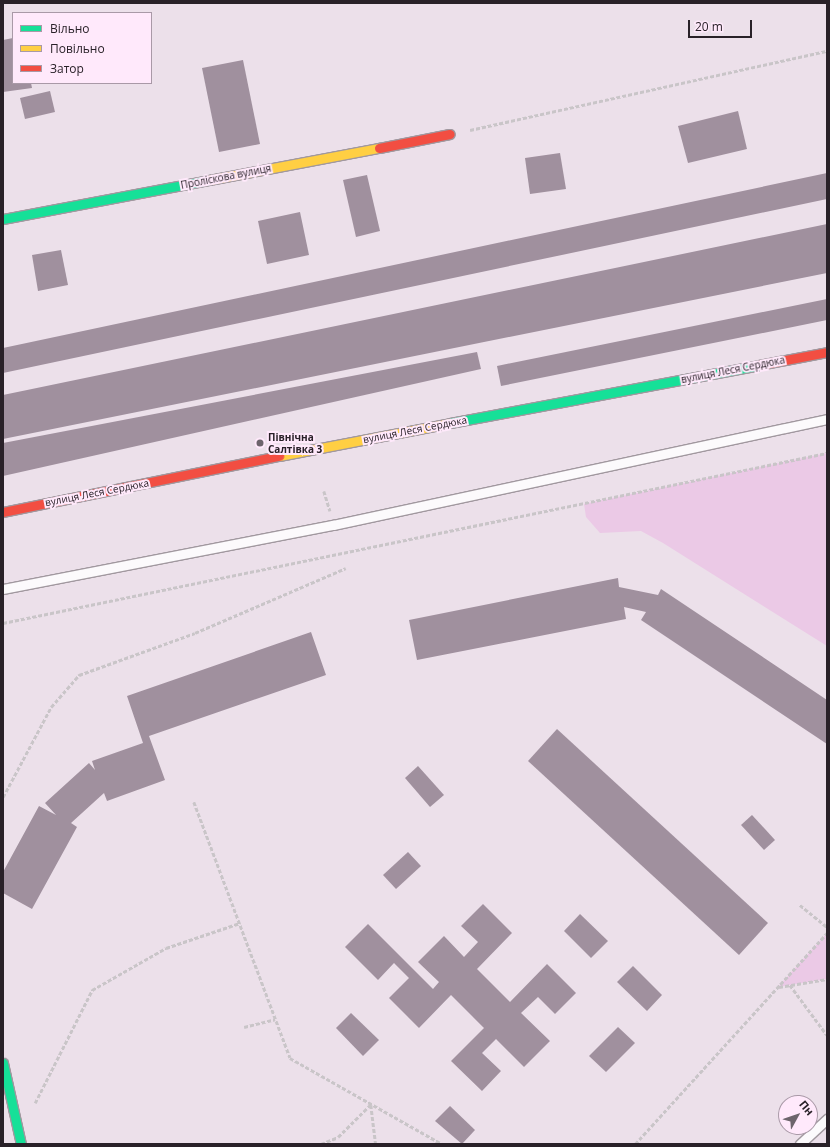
<!DOCTYPE html>
<html>
<head>
<meta charset="utf-8">
<style>
	body { margin:0 }
	#map { position:relative; width:830px; height:1147px; overflow:hidden; background:#ece0ea; font-family:"Open Sans",sans-serif }
	div>[style] { position:absolute }
	.green>* { inset:0; background:#ebc9e6 }
	.building>* { inset:0; background:#a0909e }
	.path>* { height:2.5px; margin-top:-1.25px; transform-origin:0; background:repeating-linear-gradient(90deg,#c9c5c8 0 4px,transparent 0 6px) }
	.roads { filter:drop-shadow(1px 0 #a1989f) drop-shadow(-1px 0 #a1989f) drop-shadow(0 1px #a1989f) drop-shadow(0 -1px #a1989f) }
	.lane>* { height:9px; margin:-4.5px; padding:0 4.5px; transform-origin:4.5px; border-radius:4.5px; background:#fcfafc }
	.fast>* { height:9px; margin:-4.5px; padding:0 4.5px; transform-origin:4.5px; border-radius:4.5px; background:#16e098 }
	.slow>* { height:9px; margin:-4.5px; padding:0 4.5px; transform-origin:4.5px; border-radius:4.5px; background:#ffcf43 }
	.jam>* { height:9px; margin:-4.5px; padding:0 4.5px; transform-origin:4.5px; border-radius:4.5px; background:#f24e42 }
	.dots>* { width:11px; height:11px; translate:-50% -50%; box-sizing:border-box; border:2px solid #ffe9fb; border-radius:50% }
	span { translate:-50% -50%; white-space:nowrap; text-align:center; line-height:1.15; -webkit-text-stroke:4px #ffe9fb; paint-order:stroke }
	.street-label { font-size:10px; color:#292128 }
	.poi-label { font-size:10px; color:#292128; font-weight:700 }
	.left { translate:0 -50%; text-align:left }
	.frame { position:absolute; inset:0; border:4px solid #292128; pointer-events:none }
	.legend { position:absolute; left:12px; top:12px; width:140px; height:72px; box-sizing:border-box; background:#ffe9fb; border:1px solid #a999a7; margin:0; padding:5px 7px; list-style:none; font-size:12px; color:#292128 }
	.legend li { display:flex; align-items:center; gap:8px; height:20px }
	.legend b { width:20px; border:1px solid #a999a7 }
	.north { position:absolute; left:778px; top:1095px; width:40px; height:40px; box-sizing:border-box; background:#ffe9fb; border:1px solid #a999a7; border-radius:50%; rotate:50deg; font-size:11px; font-weight:700; line-height:16px; text-align:center; color:#292128 }
	.north::after { content:''; display:block; margin:auto; width:14px; height:18px; background:#6d646c; clip-path:polygon(50% 0,100% 100%,50% 72%,0 100%) }
	.scale { position:absolute; left:688px; top:20px; width:64px; height:18px; box-sizing:border-box; border:2px solid #292128; border-top:0; padding-left:5px; font-size:12px; line-height:14px; white-space:nowrap; color:#292128; -webkit-text-stroke:3px #ffe9fb; paint-order:stroke }
</style>
</head>
<body>
<div id="map">
	<div class="green">
		<i style="clip-path:polygon(827px 453px,827px 646px,663px 543px,641px 531px,600px 533px,586px 517px,584px 504px)"></i>
		<i style="clip-path:polygon(827px 933px,827px 979px,778px 987px)"></i>
	</div>
	<div class="building">
		<i style="clip-path:polygon(13px 38px,13px 83px,31px 83px,32px 88px,3px 92px,3px 40px)"></i>
		<i style="clip-path:polygon(243px 60px,260px 144px,219px 152px,202px 68px)"></i>
		<i style="clip-path:polygon(50px 91px,55px 112px,25px 119px,20px 98px)"></i>
		<i style="clip-path:polygon(738px 111px,747px 149px,688px 163px,678px 126px)"></i>
		<i style="clip-path:polygon(560px 153px,566px 189px,530px 194px,525px 158px)"></i>
		<i style="clip-path:polygon(827px 173px,827px 199px,3px 373px,3px 348px)"></i>
		<i style="clip-path:polygon(367px 175px,380px 231px,356px 237px,343px 180px)"></i>
		<i style="clip-path:polygon(300px 212px,309px 255px,267px 264px,258px 221px)"></i>
		<i style="clip-path:polygon(827px 224px,827px 273px,3px 439px,3px 395px)"></i>
		<i style="clip-path:polygon(61px 250px,68px 285px,38px 291px,32px 255px)"></i>
		<i style="clip-path:polygon(827px 299px,827px 320px,501px 386px,497px 366px)"></i>
		<i style="clip-path:polygon(477px 352px,481px 369px,3px 476px,3px 443px)"></i>
		<i style="clip-path:polygon(618px 578px,619px 587px,658px 595px,661px 589px,827px 700px,827px 744px,641px 620px,646px 612px,624px 607px,626px 619px,417px 660px,409px 620px)"></i>
		<i style="clip-path:polygon(311px 632px,326px 675px,149px 736px,165px 780px,107px 801px,104px 793px,71px 823px,77px 827px,32px 909px,3px 893px,3px 872px,39px 806px,56px 815px,45px 803px,89px 763px,95px 770px,92px 761px,143px 743px,127px 696px)"></i>
		<i style="clip-path:polygon(557px 729px,768px 923px,739px 955px,528px 761px)"></i>
		<i style="clip-path:polygon(418px 766px,444px 795px,430px 807px,405px 778px)"></i>
		<i style="clip-path:polygon(752px 815px,775px 840px,764px 850px,741px 825px)"></i>
		<i style="clip-path:polygon(408px 852px,421px 866px,396px 889px,383px 875px)"></i>
		<i style="clip-path:polygon(483px 904px,512px 933px,477px 969px,510px 1002px,547px 964px,576px 993px,555px 1014px,538px 997px,521px 1013px,550px 1041px,524px 1067px,496px 1039px,482px 1053px,501px 1071px,482px 1091px,451px 1061px,484px 1028px,451px 995px,419px 1028px,389px 998px,409px 978px,394px 963px,378px 980px,345px 947px,368px 924px,433px 989px,439px 982px,418px 962px,444px 936px,464px 957px,478px 942px,461px 926px)"></i>
		<i style="clip-path:polygon(580px 914px,608px 941px,591px 958px,564px 931px)"></i>
		<i style="clip-path:polygon(633px 966px,662px 995px,647px 1011px,617px 982px)"></i>
		<i style="clip-path:polygon(351px 1013px,379px 1040px,363px 1056px,336px 1028px)"></i>
		<i style="clip-path:polygon(618px 1027px,635px 1043px,606px 1072px,589px 1056px)"></i>
		<i style="clip-path:polygon(450px 1106px,475px 1130px,462px 1144px,435px 1121px)"></i>
	</div>
	<div class="path">
		<i style="left:470px;top:130px;width:366px;rotate:-12.5deg"></i>
		<i style="left:324px;top:491px;width:21px;rotate:73deg"></i>
		<i style="left:3px;top:623px;width:841px;rotate:-11.66deg"></i>
		<i style="left:3px;top:797px;width:102px;rotate:-61.9deg"></i>
		<i style="left:51px;top:707px;width:43px;rotate:-48.8deg"></i>
		<i style="left:79px;top:675px;width:123px;rotate:-19.9deg"></i>
		<i style="left:195px;top:633px;width:164px;rotate:-23.3deg"></i>
		<i style="left:194px;top:802px;width:273px;rotate:69.4deg"></i>
		<i style="left:290px;top:1058px;width:175px;rotate:29.5deg"></i>
		<i style="left:800px;top:905px;width:35px;rotate:39deg"></i>
		<i style="left:790px;top:985px;width:62px;rotate:53.5deg"></i>
		<i style="left:779px;top:987px;width:49px;rotate:-9.5deg"></i>
		<i style="left:244px;top:1027px;width:32px;rotate:-14deg"></i>
		<i style="left:35px;top:1103px;width:127px;rotate:-63.2deg"></i>
		<i style="left:92px;top:990px;width:85px;rotate:-29.6deg"></i>
		<i style="left:166px;top:948px;width:78px;rotate:-18.7deg"></i>
		<i style="left:371px;top:1105px;width:39px;rotate:83deg"></i>
		<i style="left:321px;top:1144px;width:18px;rotate:-22deg"></i>
		<i style="left:338px;top:1137px;width:47px;rotate:-45deg"></i>
		<i style="left:635px;top:1144px;width:285px;rotate:-47.7deg"></i>
	</div>
	<div class="roads">
		<div class="lane">
			<i style="left:3px;top:589px;width:336px;rotate:-11deg"></i>
			<i style="left:333px;top:525px;width:505px;rotate:-12.11deg"></i>
			<i style="left:800px;top:1144px;width:37px;rotate:-43deg"></i>
		</div>
		<div class="fast">
			<i style="left:3px;top:219px;width:210px;rotate:-10.7deg"></i>
			<i style="left:450px;top:423px;width:314px;rotate:-10.6deg"></i>
			<i style="left:3px;top:1063px;width:83px;rotate:77.5deg"></i>
		</div>
		<div class="slow">
			<i style="left:209px;top:180px;width:173px;rotate:-10.7deg"></i>
			<i style="left:279px;top:456px;width:174px;rotate:-10.9deg"></i>
		</div>
		<div class="jam">
			<i style="left:379px;top:148px;width:72px;rotate:-11.2deg"></i>
			<i style="left:759px;top:365px;width:69px;rotate:-10.8deg"></i>
			<i style="left:3px;top:512px;width:282px;rotate:-11.5deg"></i>
		</div>
	</div>
	<div class="dots">
		<i style="left:260px;top:443px;background:#6d646c"></i>
	</div>
	<div class="street-label">
		<span style="left:226px;top:177px;rotate:-11deg">Проліскова вулиця</span>
		<span style="left:733px;top:370px;rotate:-11deg">вулиця Леся Сердюка</span>
		<span style="left:415px;top:430px;rotate:-11deg">вулиця Леся Сердюка</span>
		<span style="left:97px;top:493px;rotate:-11deg">вулиця Леся Сердюка</span>
	</div>
	<div class="poi-label">
		<span class="left" style="left:268px;top:443px">Північна<br>Салтівка 3</span>
	</div>
	<div class="frame"></div>
	<ul class="legend">
	<li><b style="height:5px;background:#16e098"></b>Вільно</li>
	<li><b style="height:5px;background:#ffcf43"></b>Повільно</li>
	<li><b style="height:5px;background:#f24e42"></b>Затор</li>
	</ul>
	<div class="north">Пн</div>
	<div class="scale">20 m</div>
</div>
</body>
</html>
